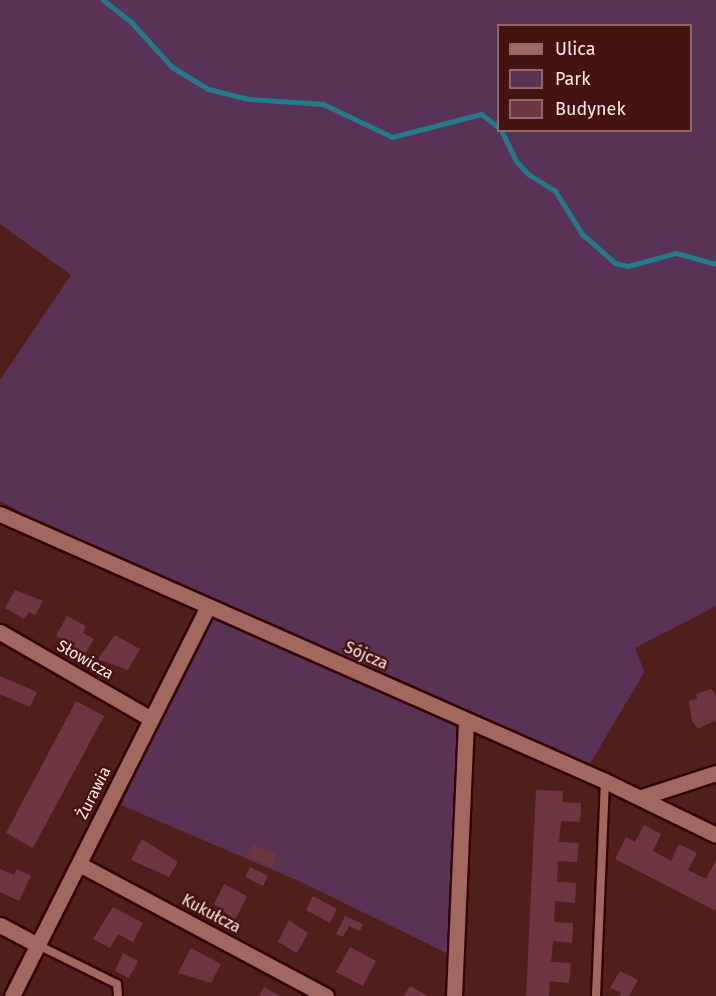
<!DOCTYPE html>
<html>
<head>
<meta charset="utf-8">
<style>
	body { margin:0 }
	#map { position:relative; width:716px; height:996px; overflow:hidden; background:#511f1a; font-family:"Fira Sans",sans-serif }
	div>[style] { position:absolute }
	.green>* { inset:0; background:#583356 }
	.stream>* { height:5px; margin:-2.5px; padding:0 2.5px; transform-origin:2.5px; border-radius:2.5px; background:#247a86 }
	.building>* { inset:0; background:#6f3642 }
	.roads { filter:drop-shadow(2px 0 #340403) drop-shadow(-2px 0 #340403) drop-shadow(0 2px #340403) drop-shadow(0 -2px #340403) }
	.lane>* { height:8px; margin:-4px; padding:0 4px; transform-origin:4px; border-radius:4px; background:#a26860 }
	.street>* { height:15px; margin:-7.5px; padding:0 7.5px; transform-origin:7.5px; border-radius:7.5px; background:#a26860 }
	span { translate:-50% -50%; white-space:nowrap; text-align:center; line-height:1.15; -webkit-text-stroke:5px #451410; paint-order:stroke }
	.street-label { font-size:16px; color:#fee9e6 }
	.legend { position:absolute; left:497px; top:24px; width:195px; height:108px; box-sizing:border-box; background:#451410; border:2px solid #8f6966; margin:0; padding:8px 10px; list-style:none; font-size:18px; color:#fee9e6 }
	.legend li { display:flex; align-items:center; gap:12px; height:30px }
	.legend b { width:30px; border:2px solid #8f6966 }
</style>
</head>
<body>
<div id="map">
	<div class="green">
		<i style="clip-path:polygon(evenodd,0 0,716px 0,716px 606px,635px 648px,644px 671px,642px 676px,588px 767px,476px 715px,463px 961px,301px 882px,121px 805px,218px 601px,44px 525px,0 501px,0 380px,71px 275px,0 224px,0 0,498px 26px,690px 26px,690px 130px,498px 130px,498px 26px)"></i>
	</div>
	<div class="stream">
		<i style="left:103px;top:0;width:37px;rotate:38deg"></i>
		<i style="left:132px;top:23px;width:59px;rotate:47.7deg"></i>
		<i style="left:172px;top:67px;width:42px;rotate:31.4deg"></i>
		<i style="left:208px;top:89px;width:42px;rotate:13.7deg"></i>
		<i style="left:249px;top:99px;width:74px;rotate:3.9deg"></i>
		<i style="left:323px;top:104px;width:76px;rotate:25.6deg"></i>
		<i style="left:392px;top:137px;width:92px;rotate:-14.5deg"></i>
		<i style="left:481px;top:114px;width:21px;rotate:37deg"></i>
		<i style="left:501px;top:130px;width:34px;rotate:64deg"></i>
		<i style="left:516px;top:161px;width:18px;rotate:47deg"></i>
		<i style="left:528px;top:174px;width:32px;rotate:32deg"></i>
		<i style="left:555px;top:191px;width:51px;rotate:57.9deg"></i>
		<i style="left:582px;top:234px;width:44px;rotate:41.3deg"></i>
		<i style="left:615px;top:263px;width:13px;rotate:13deg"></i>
		<i style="left:628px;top:266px;width:50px;rotate:-15.2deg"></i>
		<i style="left:676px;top:253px;width:41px;rotate:15.4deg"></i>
	</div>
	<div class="building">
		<i style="clip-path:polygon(15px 590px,43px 601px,35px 615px,29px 612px,24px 619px,5px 608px)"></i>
		<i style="clip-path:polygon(67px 616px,86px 626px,83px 633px,94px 639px,86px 653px,61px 646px,64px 640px,56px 636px)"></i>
		<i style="clip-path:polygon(115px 635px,140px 649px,128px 670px,98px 659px)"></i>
		<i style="clip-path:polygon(0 676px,37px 692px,30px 707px,0 694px)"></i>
		<i style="clip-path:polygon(711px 689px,716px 696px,716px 720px,698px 729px,692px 721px,689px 701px,697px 699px,696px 694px)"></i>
		<i style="clip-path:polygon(76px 701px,104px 716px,33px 848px,6px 833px)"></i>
		<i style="clip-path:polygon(536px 790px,563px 791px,562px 802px,581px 803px,580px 822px,561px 821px,560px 831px,559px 842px,579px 843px,577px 862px,558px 861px,557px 882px,576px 883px,575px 903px,555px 901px,554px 922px,573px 923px,572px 943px,553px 941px,551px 962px,571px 963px,569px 983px,550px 981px,549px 996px,526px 996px)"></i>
		<i style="clip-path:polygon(644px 825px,661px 834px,653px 851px,671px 861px,679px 844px,697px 853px,688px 870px,706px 879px,716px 860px,716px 911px,615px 859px,626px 837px,635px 842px)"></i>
		<i style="clip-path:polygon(142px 839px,178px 862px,169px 877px,131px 860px)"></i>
		<i style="clip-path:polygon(252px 844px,277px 855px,272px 867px,247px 856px)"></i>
		<i style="clip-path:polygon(250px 867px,268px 876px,263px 886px,245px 877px)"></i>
		<i style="clip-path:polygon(0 869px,14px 875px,17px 869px,31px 876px,19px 901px,0 892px)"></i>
		<i style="clip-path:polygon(224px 884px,247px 896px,235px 920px,214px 904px)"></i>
		<i style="clip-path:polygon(313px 896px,337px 909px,330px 923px,306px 910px)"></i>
		<i style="clip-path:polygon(113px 907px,143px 923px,133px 942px,118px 934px,110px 948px,93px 939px)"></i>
		<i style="clip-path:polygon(345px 916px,363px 924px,360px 931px,349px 926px,343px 937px,336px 934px)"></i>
		<i style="clip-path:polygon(289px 920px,308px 933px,297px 953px,278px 942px)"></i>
		<i style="clip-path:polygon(350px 947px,376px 961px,363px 986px,336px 972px)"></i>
		<i style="clip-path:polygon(191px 948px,221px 964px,211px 983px,178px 973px)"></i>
		<i style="clip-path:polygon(123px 953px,138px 961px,129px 978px,115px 971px)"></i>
		<i style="clip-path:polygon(620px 971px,638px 980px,629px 996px,619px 996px,621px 992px,610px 988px)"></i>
		<i style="clip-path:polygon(410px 986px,428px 996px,404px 996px)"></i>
		<i style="clip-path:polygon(264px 987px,280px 996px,259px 996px)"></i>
	</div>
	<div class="roads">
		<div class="lane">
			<i style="left:38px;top:945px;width:88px;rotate:26.3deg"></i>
			<i style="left:117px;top:984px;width:12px;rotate:85deg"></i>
			<i style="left:596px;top:996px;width:215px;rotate:-87.6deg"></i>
		</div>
		<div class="street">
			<i style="left:0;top:514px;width:661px;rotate:23.81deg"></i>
			<i style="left:605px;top:781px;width:123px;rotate:25.9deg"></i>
			<i style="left:0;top:632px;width:174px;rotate:29.9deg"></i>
			<i style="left:642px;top:797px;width:78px;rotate:-18deg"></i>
			<i style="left:79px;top:864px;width:280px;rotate:28.1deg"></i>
			<i style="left:0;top:925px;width:43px;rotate:27.8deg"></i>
			<i style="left:12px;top:996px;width:436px;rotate:-63.3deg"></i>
			<i style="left:454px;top:996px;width:276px;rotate:-87.5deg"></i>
		</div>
	</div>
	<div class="street-label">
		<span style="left:366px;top:656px;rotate:24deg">Sójcza</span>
		<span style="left:85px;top:660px;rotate:30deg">Słowicza</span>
		<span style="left:94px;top:793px;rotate:-63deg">Żurawia</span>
		<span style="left:211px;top:914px;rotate:28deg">Kukułcza</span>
	</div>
	<ul class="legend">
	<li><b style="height:8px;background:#a26860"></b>Ulica</li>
	<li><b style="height:16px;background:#583356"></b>Park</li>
	<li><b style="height:16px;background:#6f3642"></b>Budynek</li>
	</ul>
</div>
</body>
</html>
